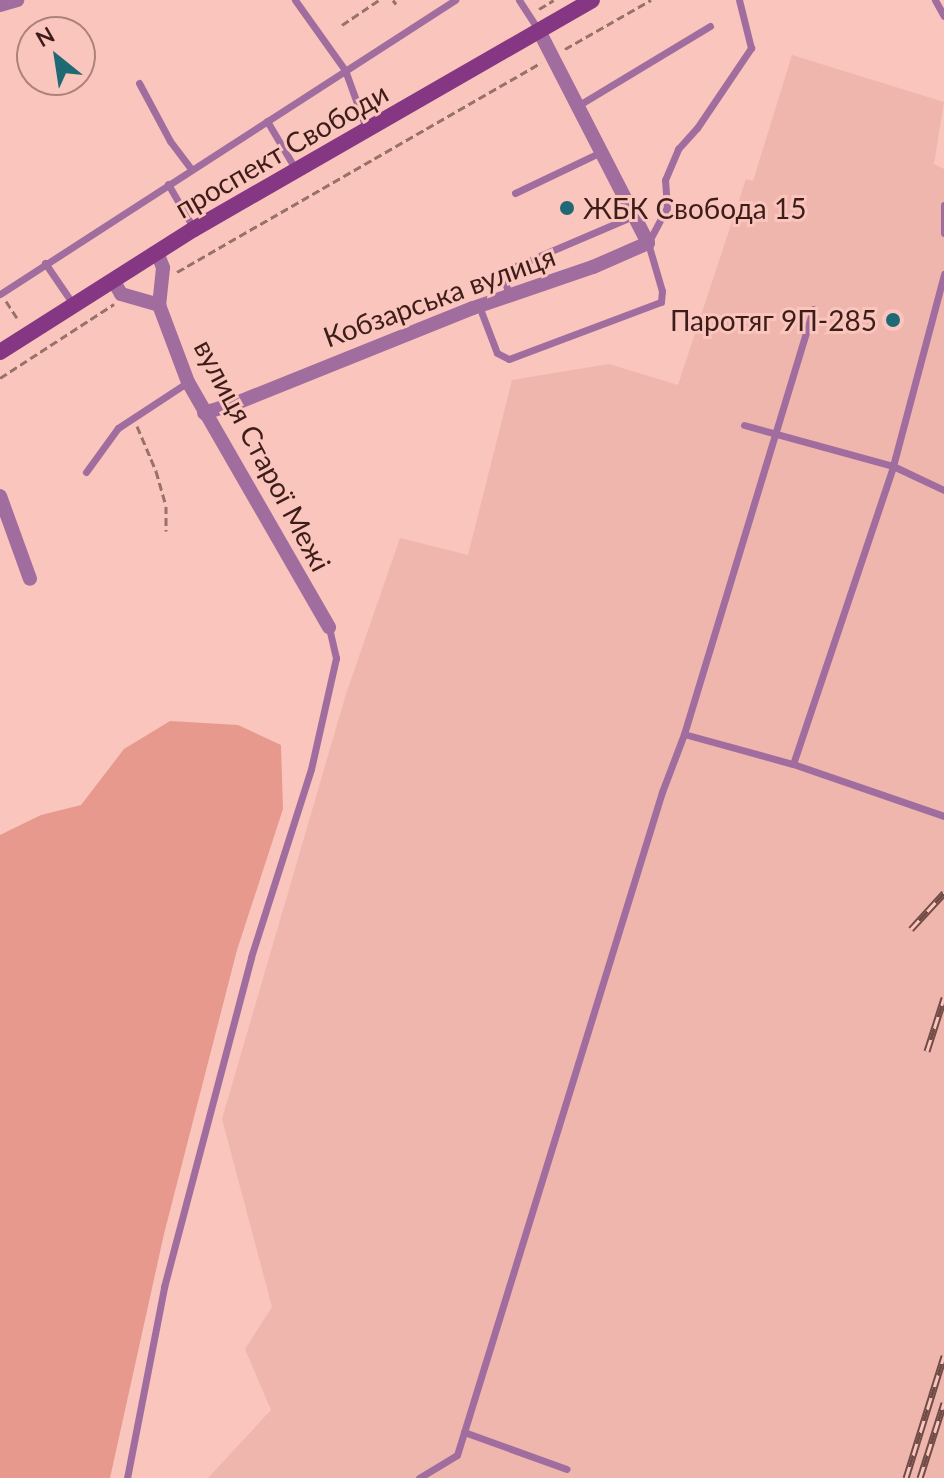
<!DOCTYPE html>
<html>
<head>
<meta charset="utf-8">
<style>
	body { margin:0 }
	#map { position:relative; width:944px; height:1478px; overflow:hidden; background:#f9c5bd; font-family:Lato,sans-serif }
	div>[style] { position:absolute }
	.built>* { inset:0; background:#efb6ae }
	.green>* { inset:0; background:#e7998e }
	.path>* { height:3px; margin-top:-1.5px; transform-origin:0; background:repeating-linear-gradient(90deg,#9a706a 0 8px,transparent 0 12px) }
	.service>* { height:7px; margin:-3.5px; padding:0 3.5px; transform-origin:3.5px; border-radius:3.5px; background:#a16d9f }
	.minor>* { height:14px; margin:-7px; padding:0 7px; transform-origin:7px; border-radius:7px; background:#a16d9f }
	.secondary>* { height:16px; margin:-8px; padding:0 8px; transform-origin:8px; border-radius:8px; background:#853783 }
	.rail>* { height:7px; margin-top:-3.5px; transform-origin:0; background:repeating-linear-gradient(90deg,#f9c5bd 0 12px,#714b46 0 24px); box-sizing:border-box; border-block:2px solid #714b46 }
	.dots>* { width:22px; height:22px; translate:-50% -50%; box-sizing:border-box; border:4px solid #f9c5bd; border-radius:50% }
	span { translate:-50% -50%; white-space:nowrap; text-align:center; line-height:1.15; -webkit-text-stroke:6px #f9c5bd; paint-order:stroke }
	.street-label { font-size:28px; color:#3e1d19 }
	.poi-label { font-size:28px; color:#3e1d19 }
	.left { translate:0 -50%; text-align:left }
	.right { translate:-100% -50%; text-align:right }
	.north { position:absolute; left:16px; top:16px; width:80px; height:80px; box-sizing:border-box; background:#f9c5bd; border:2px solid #ae827b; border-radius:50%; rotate:330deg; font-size:22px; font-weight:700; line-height:32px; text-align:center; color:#3e1d19 }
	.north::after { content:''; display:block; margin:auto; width:28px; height:36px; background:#1e6973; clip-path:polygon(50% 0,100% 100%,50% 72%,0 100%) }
</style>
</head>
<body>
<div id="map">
	<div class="built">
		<i style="clip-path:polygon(792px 55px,944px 102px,934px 164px,944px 169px,944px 1478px,208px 1478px,271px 1410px,245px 1349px,272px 1307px,222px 1119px,346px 694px,400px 538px,468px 555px,512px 380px,609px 364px,678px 385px,746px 179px,753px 181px)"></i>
	</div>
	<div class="green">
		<i style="clip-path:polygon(170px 721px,238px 725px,281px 745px,283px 809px,237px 950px,164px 1234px,110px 1478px,0 1478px,0 835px,41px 815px,81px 805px,124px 749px)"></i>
	</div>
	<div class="path">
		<i style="left:393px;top:0;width:5px;rotate:53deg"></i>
		<i style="left:539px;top:9px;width:17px;rotate:-31deg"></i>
		<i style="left:342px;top:25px;width:45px;rotate:-34deg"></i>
		<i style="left:565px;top:49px;width:99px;rotate:-29.7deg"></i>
		<i style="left:177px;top:272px;width:420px;rotate:-29.9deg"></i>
		<i style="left:6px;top:301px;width:20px;rotate:57deg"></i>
		<i style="left:0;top:378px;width:136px;rotate:-33deg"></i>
		<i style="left:137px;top:426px;width:49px;rotate:67.1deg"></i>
		<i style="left:156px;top:471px;width:36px;rotate:74deg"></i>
		<i style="left:166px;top:506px;width:25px;rotate:90deg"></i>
	</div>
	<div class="service">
		<i style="left:295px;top:0;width:86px;rotate:54.5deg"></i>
		<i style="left:345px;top:70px;width:62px;rotate:70.1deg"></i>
		<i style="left:519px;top:0;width:35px;rotate:57deg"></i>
		<i style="left:935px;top:0;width:18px;rotate:61deg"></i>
		<i style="left:139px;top:83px;width:66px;rotate:61.9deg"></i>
		<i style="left:170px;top:141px;width:35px;rotate:53deg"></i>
		<i style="left:579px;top:105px;width:153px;rotate:-31.1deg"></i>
		<i style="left:267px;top:121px;width:57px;rotate:59.4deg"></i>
		<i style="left:168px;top:184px;width:52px;rotate:60deg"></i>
		<i style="left:515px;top:193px;width:95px;rotate:-25.5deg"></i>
		<i style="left:944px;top:205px;width:28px;rotate:90deg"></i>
		<i style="left:45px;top:263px;width:50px;rotate:55.7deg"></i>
		<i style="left:0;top:294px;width:542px;rotate:-32.87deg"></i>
		<i style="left:509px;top:295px;width:24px;rotate:-107deg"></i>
		<i style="left:502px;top:272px;width:142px;rotate:-23.1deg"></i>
		<i style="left:479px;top:306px;width:50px;rotate:69deg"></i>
		<i style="left:497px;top:353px;width:13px;rotate:27deg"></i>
		<i style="left:509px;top:359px;width:162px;rotate:-20.6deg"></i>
		<i style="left:661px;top:302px;width:11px;rotate:-85deg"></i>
		<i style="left:662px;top:291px;width:50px;rotate:-106.3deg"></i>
		<i style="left:648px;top:243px;width:40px;rotate:-62deg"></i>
		<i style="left:667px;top:208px;width:28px;rotate:-94deg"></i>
		<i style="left:665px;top:180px;width:34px;rotate:-67deg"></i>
		<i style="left:678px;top:149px;width:28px;rotate:-48deg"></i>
		<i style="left:697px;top:128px;width:97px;rotate:-56deg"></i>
		<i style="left:751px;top:48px;width:49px;rotate:-104deg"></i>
		<i style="left:744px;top:425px;width:155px;rotate:15.4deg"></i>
		<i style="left:893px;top:466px;width:56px;rotate:25.2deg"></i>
		<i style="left:86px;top:472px;width:54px;rotate:-54deg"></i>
		<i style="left:118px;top:428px;width:84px;rotate:-33.3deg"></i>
		<i style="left:684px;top:734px;width:444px;rotate:-73.1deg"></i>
		<i style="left:793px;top:764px;width:160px;rotate:19deg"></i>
		<i style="left:464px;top:1432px;width:109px;rotate:19.8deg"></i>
		<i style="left:127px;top:1478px;width:195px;rotate:-79deg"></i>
		<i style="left:164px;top:1287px;width:341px;rotate:-75.2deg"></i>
		<i style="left:251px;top:957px;width:197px;rotate:-72.3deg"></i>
		<i style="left:311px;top:769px;width:114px;rotate:-77.3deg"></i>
		<i style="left:336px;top:658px;width:31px;rotate:-103deg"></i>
		<i style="left:419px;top:1478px;width:44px;rotate:-31.2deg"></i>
		<i style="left:457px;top:1455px;width:694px;rotate:-72.82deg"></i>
		<i style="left:662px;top:792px;width:62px;rotate:-69.2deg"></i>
		<i style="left:684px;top:734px;width:113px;rotate:15.4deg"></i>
		<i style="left:793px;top:764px;width:314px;rotate:-71.4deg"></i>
		<i style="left:893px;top:466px;width:199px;rotate:-75.1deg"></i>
	</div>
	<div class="minor">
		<i style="left:0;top:5px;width:18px;rotate:-16deg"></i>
		<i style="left:157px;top:252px;width:17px;rotate:69deg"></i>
		<i style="left:163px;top:268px;width:37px;rotate:96deg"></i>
		<i style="left:159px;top:305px;width:82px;rotate:69.4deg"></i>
		<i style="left:188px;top:382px;width:283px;rotate:60.1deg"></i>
		<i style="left:113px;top:280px;width:16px;rotate:60deg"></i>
		<i style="left:121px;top:294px;width:40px;rotate:16deg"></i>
		<i style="left:204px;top:413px;width:37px;rotate:-17deg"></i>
		<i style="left:239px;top:402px;width:252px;rotate:-21.9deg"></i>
		<i style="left:473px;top:308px;width:127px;rotate:-18.9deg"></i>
		<i style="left:593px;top:267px;width:60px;rotate:-23.6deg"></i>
		<i style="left:648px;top:243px;width:238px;rotate:-117.2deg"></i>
		<i style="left:0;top:496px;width:88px;rotate:70.1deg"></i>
	</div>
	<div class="secondary">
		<i style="left:0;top:352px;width:230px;rotate:-32.4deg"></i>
		<i style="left:194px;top:229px;width:459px;rotate:-29.9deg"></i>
	</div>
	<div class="rail">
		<i style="left:911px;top:929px;width:49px;rotate:-47.5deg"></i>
		<i style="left:927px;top:1051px;width:56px;rotate:-72.2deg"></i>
		<i style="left:906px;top:1478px;width:128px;rotate:-72.7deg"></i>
		<i style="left:920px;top:1478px;width:79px;rotate:-72.3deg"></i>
	</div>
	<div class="dots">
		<i style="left:567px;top:208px;background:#1e6973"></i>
		<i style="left:893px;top:320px;background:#1e6973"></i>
	</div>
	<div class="street-label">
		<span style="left:281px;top:150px;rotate:-30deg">проспект Свободи</span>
		<span style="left:439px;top:296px;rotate:-20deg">Кобзарська вулиця</span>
		<span style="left:263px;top:455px;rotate:62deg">вулиця Старої Межі</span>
	</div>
	<div class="poi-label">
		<span class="left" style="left:583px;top:208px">ЖБК Свобода 15</span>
		<span class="right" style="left:877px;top:320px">Паротяг 9П-285</span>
	</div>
	<div class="north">N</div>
</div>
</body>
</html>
